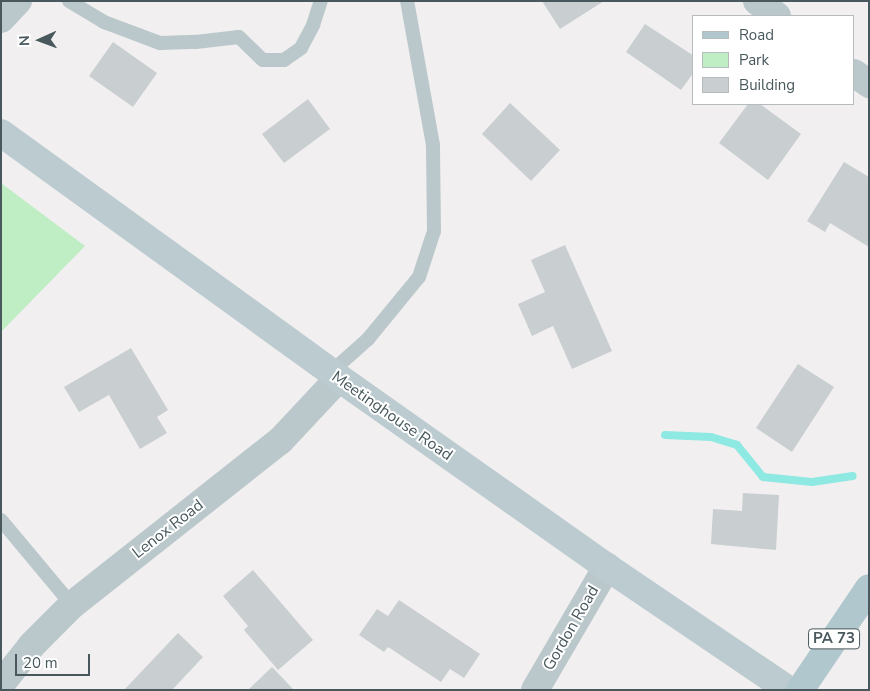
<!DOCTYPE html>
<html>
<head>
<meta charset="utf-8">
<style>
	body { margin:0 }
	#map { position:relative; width:870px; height:691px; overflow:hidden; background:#f1eff0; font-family:"Nunito Sans",sans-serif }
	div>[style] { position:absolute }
	.green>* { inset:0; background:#bfedc4 }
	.stream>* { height:8px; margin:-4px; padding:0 4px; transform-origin:4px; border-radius:4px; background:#8ee9e2 }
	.building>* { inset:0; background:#c9ced1 }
	.lane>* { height:14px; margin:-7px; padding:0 7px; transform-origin:7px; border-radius:7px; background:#bbc8cb }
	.street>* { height:28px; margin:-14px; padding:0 14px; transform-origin:14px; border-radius:14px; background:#bbc8cb }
	.secondary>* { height:28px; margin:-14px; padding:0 14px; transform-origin:14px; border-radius:14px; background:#bbcbd0 }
	.primary>* { height:28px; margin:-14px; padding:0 14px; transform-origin:14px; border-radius:14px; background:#b0c7cd }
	span { translate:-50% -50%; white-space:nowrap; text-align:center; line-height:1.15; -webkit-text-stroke:4px #fff; paint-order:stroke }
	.shield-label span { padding:1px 4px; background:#fff; border:1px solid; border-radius:4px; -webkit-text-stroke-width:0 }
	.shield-label { font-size:15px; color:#48585c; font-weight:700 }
	.street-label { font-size:16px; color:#48585c }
	.frame { position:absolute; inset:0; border:2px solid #48585c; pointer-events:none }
	.legend { position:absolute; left:692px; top:15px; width:162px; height:90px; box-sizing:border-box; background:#fff; border:1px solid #b6bcbe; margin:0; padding:6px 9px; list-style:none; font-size:15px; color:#48585c }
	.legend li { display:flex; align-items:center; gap:10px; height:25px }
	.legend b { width:25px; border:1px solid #b6bcbe }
	.north { position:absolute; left:15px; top:15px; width:50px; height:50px; -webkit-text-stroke:4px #fff; paint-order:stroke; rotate:268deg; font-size:14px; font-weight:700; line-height:20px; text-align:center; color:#48585c }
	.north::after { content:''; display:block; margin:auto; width:18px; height:22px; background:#48585c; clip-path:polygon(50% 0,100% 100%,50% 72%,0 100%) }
	.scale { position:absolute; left:15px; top:654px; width:75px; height:22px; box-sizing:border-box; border:2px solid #48585c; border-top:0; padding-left:6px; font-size:15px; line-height:18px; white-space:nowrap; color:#48585c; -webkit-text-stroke:4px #fff; paint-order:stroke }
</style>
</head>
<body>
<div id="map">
	<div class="green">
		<i style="clip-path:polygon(1px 183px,85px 246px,1px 332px)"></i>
	</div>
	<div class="stream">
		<i style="left:665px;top:435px;width:46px;rotate:2.5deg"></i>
		<i style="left:711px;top:437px;width:27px;rotate:17deg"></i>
		<i style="left:737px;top:445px;width:41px;rotate:50.9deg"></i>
		<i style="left:763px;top:477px;width:49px;rotate:5.8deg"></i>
		<i style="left:812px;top:482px;width:41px;rotate:-8.3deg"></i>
	</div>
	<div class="building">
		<i style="clip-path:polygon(542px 1px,604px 1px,560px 29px)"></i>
		<i style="clip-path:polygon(645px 24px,694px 56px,694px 72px,681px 90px,626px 52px)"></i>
		<i style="clip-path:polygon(113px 42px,157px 73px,133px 107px,89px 76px)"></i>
		<i style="clip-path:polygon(308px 99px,330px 129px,284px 163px,262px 134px)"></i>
		<i style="clip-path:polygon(510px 103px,560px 150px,531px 181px,482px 134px)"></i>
		<i style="clip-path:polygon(748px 104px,760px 104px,801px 134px,768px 180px,719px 143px)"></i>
		<i style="clip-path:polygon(844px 162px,869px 177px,869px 247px,830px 223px,825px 232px,807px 221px)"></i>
		<i style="clip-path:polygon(565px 245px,612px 351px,572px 369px,553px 326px,532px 336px,518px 304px,545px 292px,531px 260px)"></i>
		<i style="clip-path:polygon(131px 348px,168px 410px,157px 417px,167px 433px,140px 449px,109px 395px,79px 412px,64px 387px)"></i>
		<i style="clip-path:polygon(798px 364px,834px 387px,792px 452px,756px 428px)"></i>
		<i style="clip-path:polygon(743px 493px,779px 495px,776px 550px,711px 544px,713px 509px,742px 511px)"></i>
		<i style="clip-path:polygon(253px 570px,313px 640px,278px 670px,244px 630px,248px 626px,223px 596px)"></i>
		<i style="clip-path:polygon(399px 600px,480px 654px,464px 678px,450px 669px,441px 682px,388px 647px,384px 652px,359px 635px,377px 609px,388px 616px)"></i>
		<i style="clip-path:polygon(178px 633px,203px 657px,172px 690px,124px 690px)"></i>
		<i style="clip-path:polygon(272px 667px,294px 690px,248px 690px)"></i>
	</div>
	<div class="lane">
		<i style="left:69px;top:1px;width:41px;rotate:31deg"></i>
		<i style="left:104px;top:22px;width:60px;rotate:20.6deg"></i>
		<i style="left:160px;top:43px;width:36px;rotate:-2deg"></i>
		<i style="left:196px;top:42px;width:43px;rotate:-6.6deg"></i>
		<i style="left:239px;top:37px;width:33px;rotate:44deg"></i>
		<i style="left:263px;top:60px;width:21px"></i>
		<i style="left:284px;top:60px;width:21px;rotate:-35deg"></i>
		<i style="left:301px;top:48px;width:26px;rotate:-62deg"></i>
		<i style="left:313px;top:25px;width:25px;rotate:-72deg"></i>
		<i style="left:331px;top:372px;width:50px;rotate:-41.7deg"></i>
		<i style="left:368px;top:339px;width:80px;rotate:-50.6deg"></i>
		<i style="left:419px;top:277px;width:48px;rotate:-71.9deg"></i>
		<i style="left:434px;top:231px;width:86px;rotate:-90.7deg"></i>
		<i style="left:433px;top:145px;width:146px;rotate:-100.2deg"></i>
		<i style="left:1px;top:520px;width:111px;rotate:50.1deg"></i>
	</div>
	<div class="street">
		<i style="left:757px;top:1px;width:25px;rotate:37deg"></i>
		<i style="left:1px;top:19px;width:25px;rotate:-47deg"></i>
		<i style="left:854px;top:73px;width:19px;rotate:36deg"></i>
		<i style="left:1px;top:684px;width:50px;rotate:-51.5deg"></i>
		<i style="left:32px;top:645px;width:57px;rotate:-45deg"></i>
		<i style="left:72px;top:605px;width:265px;rotate:-38.3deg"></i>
		<i style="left:280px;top:441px;width:86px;rotate:-46.9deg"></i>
		<i style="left:535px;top:690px;width:143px;rotate:-59.7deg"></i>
	</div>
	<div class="secondary">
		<i style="left:1px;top:133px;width:417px;rotate:35.9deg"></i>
		<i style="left:339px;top:378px;width:328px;rotate:35.2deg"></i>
		<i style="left:607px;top:567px;width:220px;rotate:34.1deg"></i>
	</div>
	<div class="primary">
		<i style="left:800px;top:690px;width:123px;rotate:-55.9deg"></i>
	</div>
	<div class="shield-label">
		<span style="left:834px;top:639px">PA 73</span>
	</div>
	<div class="street-label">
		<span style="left:392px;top:416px;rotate:35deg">Meetinghouse Road</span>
		<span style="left:168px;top:529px;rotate:-38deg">Lenox Road</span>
		<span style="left:571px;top:628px;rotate:-60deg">Gordon Road</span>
	</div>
	<div class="frame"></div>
	<ul class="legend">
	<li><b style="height:6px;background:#b0c7cd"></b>Road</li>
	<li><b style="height:14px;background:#bfedc4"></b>Park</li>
	<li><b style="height:14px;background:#c9ced1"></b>Building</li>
	</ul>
	<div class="north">N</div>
	<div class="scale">20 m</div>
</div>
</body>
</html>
